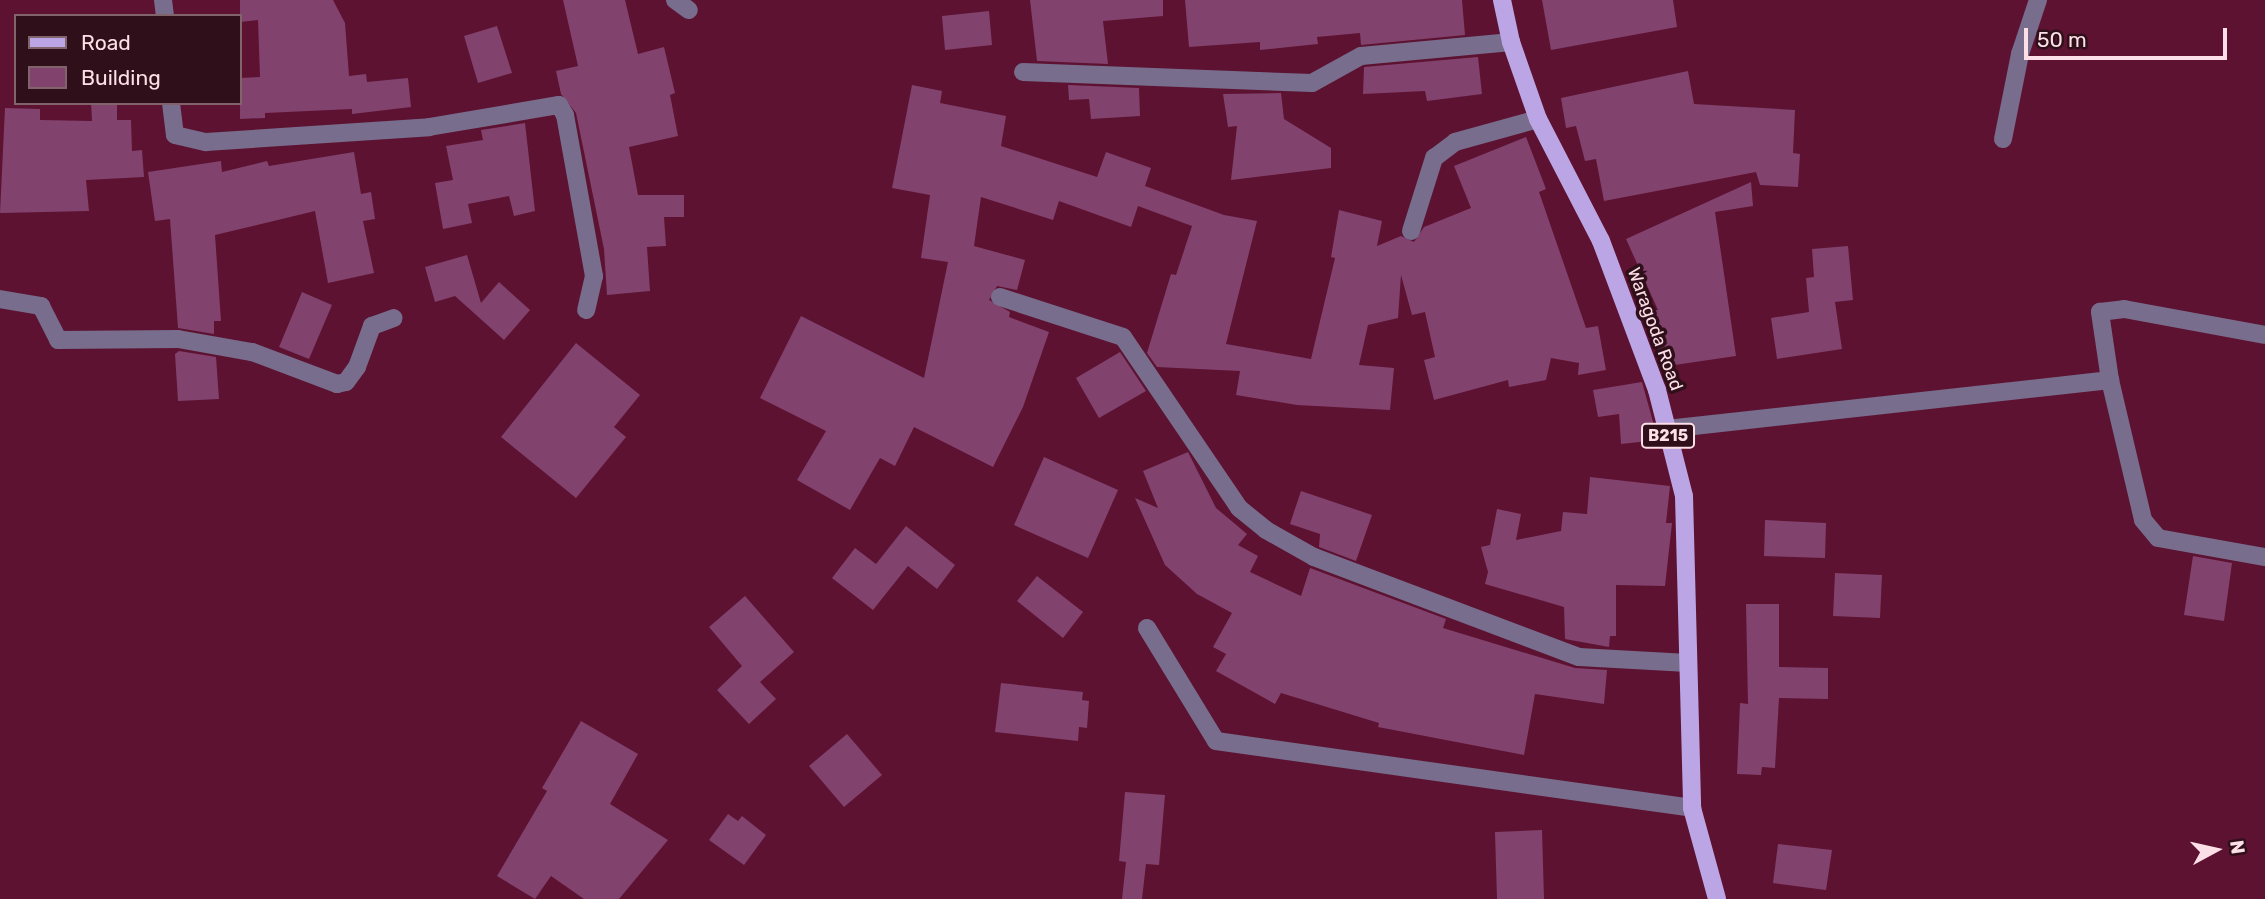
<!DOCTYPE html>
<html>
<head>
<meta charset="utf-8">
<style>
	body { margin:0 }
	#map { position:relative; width:2265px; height:899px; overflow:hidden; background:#5d1231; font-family:Rubik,sans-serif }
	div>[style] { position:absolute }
	.building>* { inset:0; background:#82426e }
	.minor>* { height:18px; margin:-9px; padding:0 9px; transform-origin:9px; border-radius:9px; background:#786d8d }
	.major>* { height:18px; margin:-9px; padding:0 9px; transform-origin:9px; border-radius:9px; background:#bca5e5 }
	span { translate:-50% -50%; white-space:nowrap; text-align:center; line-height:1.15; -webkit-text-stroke:7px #2f0f1a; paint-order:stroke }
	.shield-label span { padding:2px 5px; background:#2f0f1a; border:2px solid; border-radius:5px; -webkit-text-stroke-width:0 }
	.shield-label { font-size:16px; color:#fde0e7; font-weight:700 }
	.street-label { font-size:18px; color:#fde0e7 }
	.legend { position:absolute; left:14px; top:14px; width:228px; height:91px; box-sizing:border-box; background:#2f0f1a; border:2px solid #81636c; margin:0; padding:9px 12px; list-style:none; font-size:21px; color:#fde0e7 }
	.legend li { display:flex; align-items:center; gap:14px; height:35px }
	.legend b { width:35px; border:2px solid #81636c }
	.north { position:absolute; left:2181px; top:815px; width:70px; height:70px; -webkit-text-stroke:5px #2f0f1a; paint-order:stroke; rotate:82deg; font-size:19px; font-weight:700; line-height:28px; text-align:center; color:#fde0e7 }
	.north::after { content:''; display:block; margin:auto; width:24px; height:32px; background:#fde0e7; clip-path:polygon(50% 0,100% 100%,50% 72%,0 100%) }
	.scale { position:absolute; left:2024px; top:28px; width:203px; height:32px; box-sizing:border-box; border:4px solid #fde0e7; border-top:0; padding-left:9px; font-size:21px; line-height:24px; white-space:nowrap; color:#fde0e7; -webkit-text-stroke:5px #2f0f1a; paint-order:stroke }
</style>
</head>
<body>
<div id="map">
	<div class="building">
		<i style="clip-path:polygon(240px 0,333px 0,345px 23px,349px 76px,366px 74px,367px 82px,408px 78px,411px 107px,352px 114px,352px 109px,265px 113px,265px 118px,240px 119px,240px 78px,260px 77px,258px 20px,240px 22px)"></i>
		<i style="clip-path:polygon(563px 0,625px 0,638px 54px,664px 47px,675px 93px,670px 95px,678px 136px,629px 147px,638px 195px,684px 195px,684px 217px,664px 217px,666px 246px,647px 247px,650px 291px,607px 295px,604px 249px,576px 113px,561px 94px,556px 71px,578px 66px)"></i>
		<i style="clip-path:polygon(1030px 0,1163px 0,1163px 16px,1103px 21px,1108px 64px,1037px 61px)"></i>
		<i style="clip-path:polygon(1185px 0,1462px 0,1465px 35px,1361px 45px,1360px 33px,1317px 37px,1318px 44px,1260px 50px,1260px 42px,1189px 47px)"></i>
		<i style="clip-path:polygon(1542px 0,1673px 0,1677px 27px,1551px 50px)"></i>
		<i style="clip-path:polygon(989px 11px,992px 45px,945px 50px,942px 16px)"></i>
		<i style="clip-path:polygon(497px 26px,512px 73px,478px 83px,464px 36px)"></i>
		<i style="clip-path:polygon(1478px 57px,1482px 94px,1427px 101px,1425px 91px,1363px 94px,1364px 67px)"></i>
		<i style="clip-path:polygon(1688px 71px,1694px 104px,1795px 110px,1793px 153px,1800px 154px,1798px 187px,1760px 185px,1756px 172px,1604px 201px,1596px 159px,1585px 161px,1576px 126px,1566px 128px,1561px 98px)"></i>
		<i style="clip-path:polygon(912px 85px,942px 91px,940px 103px,1006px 116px,1001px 146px,1097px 177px,1106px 152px,1151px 168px,1145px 186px,1224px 215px,1257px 221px,1226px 344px,1311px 359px,1335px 258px,1331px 257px,1339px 210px,1382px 221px,1377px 246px,1401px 236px,1414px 242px,1424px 227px,1471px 208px,1454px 166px,1526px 137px,1546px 189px,1539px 192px,1586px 328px,1598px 326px,1606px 370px,1578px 375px,1579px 363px,1551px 358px,1546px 380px,1509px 387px,1508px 380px,1434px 400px,1424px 360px,1435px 357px,1425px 312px,1412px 315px,1401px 275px,1398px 318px,1368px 325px,1359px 365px,1394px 368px,1390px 410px,1297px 405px,1236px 395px,1240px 371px,1157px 367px,1147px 353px,1171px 274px,1176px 275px,1192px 226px,1138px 206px,1131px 227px,1059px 201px,1053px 220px,981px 197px,974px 246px,1025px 260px,1017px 290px,997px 286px,989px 300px,1010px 312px,1009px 317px,1049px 332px,1023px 407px,993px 467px,914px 427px,895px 466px,880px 458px,850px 510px,797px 480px,826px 431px,760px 398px,801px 316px,924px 378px,948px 262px,921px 258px,930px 195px,892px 188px)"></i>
		<i style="clip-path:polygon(1068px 85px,1139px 88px,1140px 116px,1091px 119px,1089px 99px,1069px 100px)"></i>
		<i style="clip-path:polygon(1281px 93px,1284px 119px,1331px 148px,1331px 168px,1231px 180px,1237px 126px,1228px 127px,1223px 94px)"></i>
		<i style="clip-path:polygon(91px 103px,117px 103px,117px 120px,131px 120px,132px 151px,142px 150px,144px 177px,86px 180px,89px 211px,0 213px,5px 108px,40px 109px,40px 120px,92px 121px)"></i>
		<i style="clip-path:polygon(525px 123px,535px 211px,514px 216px,509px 196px,468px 204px,472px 223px,443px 229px,435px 183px,453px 180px,446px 146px,483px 140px,481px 130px)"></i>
		<i style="clip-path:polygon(354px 152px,361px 194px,371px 192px,375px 219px,363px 221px,374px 273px,328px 283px,315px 211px,215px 235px,221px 321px,214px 321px,214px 334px,178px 328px,170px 219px,155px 221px,148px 172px,221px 161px,222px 172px,267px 161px,269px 166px)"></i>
		<i style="clip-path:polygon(1751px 182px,1753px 206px,1715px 212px,1736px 356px,1661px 367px,1651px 311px,1658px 310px,1626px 239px)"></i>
		<i style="clip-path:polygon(1848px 246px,1853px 300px,1835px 302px,1842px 349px,1777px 359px,1771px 318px,1809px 312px,1806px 278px,1814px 277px,1812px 249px)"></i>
		<i style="clip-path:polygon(467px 255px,481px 303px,499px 282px,530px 310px,504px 340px,455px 296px,435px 302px,425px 267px)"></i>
		<i style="clip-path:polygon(302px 292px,332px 305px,309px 359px,279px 347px)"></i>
		<i style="clip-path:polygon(576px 343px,640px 395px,614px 427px,626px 437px,576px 498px,501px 437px)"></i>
		<i style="clip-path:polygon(179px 351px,216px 357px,219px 399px,178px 401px,175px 354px)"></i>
		<i style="clip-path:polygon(1120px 352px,1146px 391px,1099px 418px,1076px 378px)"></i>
		<i style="clip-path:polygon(1642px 382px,1658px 440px,1621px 444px,1619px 414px,1598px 417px,1593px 390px)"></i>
		<i style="clip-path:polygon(1188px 452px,1216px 508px,1247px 534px,1238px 545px,1258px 556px,1250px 572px,1301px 596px,1310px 568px,1446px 619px,1443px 628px,1575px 668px,1607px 670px,1604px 704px,1535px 694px,1524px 755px,1378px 727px,1379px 723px,1281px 693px,1275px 704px,1216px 671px,1226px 654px,1213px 647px,1232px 613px,1197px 594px,1165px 565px,1135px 498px,1158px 508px,1143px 471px)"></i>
		<i style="clip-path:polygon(1044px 457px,1118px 490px,1088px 558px,1014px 525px)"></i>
		<i style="clip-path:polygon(1590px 477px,1670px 486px,1666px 523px,1672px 523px,1665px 586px,1616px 585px,1616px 636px,1610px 636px,1609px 647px,1565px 639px,1564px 607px,1485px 584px,1488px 572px,1481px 547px,1490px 545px,1497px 509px,1521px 514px,1516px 540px,1561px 531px,1563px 512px,1587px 514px)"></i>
		<i style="clip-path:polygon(1301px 491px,1372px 515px,1356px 561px,1319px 547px,1320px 534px,1290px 524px)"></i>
		<i style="clip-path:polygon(1765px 520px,1826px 523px,1825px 558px,1764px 556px)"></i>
		<i style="clip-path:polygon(906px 526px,955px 565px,937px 589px,908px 566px,873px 610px,832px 578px,855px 548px,876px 564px)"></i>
		<i style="clip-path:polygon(2193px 556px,2232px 563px,2224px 621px,2184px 615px)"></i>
		<i style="clip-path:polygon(1835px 573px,1882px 575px,1880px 618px,1833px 616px)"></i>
		<i style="clip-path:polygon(1037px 576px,1083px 612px,1063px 638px,1017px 601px)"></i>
		<i style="clip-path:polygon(745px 596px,794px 652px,760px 682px,776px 699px,749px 724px,717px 690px,742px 666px,709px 627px)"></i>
		<i style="clip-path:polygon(1746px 604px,1779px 604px,1779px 667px,1828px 668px,1828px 699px,1779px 698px,1775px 768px,1762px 767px,1761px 775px,1737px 774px,1740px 703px,1748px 704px)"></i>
		<i style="clip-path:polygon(1001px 683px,1083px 692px,1082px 700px,1089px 701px,1087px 728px,1079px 727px,1078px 741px,995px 732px)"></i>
		<i style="clip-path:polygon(581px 721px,638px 754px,610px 804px,668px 840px,619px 899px,584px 899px,551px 876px,535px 899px,497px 876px,547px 791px,542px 788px)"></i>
		<i style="clip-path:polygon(847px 734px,882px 775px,844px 807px,809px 766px)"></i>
		<i style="clip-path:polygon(1125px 792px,1165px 795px,1159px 865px,1146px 864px,1142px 899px,1122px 899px,1126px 862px,1119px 861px)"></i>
		<i style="clip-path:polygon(728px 814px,738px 821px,742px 816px,766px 835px,744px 865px,709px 840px)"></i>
		<i style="clip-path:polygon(1542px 830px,1544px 899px,1497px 899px,1495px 832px)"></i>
		<i style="clip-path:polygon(1778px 844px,1832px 850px,1826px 890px,1773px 883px)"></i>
	</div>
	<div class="minor">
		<i style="left:163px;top:0;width:16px;rotate:83deg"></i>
		<i style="left:675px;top:0;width:17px;rotate:36deg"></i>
		<i style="left:1023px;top:72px;width:289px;rotate:2.2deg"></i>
		<i style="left:1312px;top:83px;width:56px;rotate:-28.9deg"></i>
		<i style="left:1361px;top:56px;width:151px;rotate:-5.3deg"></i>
		<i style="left:171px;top:103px;width:32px;rotate:83deg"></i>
		<i style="left:175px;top:135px;width:32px;rotate:13deg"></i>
		<i style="left:206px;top:142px;width:224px;rotate:-3.8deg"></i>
		<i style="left:429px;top:127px;width:132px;rotate:-9.6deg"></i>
		<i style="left:559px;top:105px;width:12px;rotate:59deg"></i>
		<i style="left:565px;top:115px;width:164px;rotate:79.8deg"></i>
		<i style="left:594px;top:276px;width:35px;rotate:103deg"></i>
		<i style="left:2003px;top:139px;width:87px;rotate:-78.7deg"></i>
		<i style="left:2020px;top:54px;width:57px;rotate:-71.6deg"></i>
		<i style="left:1411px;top:231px;width:77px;rotate:-72.5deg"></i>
		<i style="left:1434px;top:158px;width:26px;rotate:-37deg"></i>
		<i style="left:1455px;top:142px;width:86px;rotate:-15.5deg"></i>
		<i style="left:1000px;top:297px;width:129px;rotate:18deg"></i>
		<i style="left:1123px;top:337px;width:207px;rotate:55.8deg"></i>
		<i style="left:1239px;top:508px;width:35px;rotate:39deg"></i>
		<i style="left:1266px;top:530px;width:55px;rotate:29.4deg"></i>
		<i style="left:1314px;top:557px;width:283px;rotate:20.7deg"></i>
		<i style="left:1579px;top:657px;width:109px;rotate:3.2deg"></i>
		<i style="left:0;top:299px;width:42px;rotate:9.7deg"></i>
		<i style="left:41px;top:306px;width:38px;rotate:63deg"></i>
		<i style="left:58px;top:340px;width:120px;rotate:-0.5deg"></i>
		<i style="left:178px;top:339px;width:75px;rotate:10deg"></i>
		<i style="left:252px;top:352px;width:91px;rotate:20.6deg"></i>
		<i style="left:337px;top:384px;width:9px;rotate:-13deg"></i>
		<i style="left:346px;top:382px;width:19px;rotate:-54deg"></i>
		<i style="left:357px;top:367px;width:44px;rotate:-69.9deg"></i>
		<i style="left:372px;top:326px;width:23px;rotate:-20deg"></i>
		<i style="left:2110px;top:380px;width:144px;rotate:76.7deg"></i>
		<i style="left:2143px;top:520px;width:23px;rotate:50deg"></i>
		<i style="left:2158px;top:538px;width:109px;rotate:10.1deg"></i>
		<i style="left:1667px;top:429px;width:446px;rotate:-6.3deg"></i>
		<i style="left:2110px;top:380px;width:69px;rotate:-98.4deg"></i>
		<i style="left:2100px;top:312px;width:24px;rotate:-7deg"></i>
		<i style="left:2124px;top:309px;width:143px;rotate:10.4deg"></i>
		<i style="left:1147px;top:628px;width:132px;rotate:58.6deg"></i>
		<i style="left:1216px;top:741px;width:481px;rotate:8deg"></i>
	</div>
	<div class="major">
		<i style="left:1502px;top:0;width:43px;rotate:77.9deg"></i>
		<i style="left:1511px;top:42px;width:82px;rotate:70.7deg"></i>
		<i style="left:1538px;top:119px;width:137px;rotate:62.7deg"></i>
		<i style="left:1601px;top:241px;width:159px;rotate:69.4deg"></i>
		<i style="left:1657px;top:390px;width:109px;rotate:75.7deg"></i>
		<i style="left:1684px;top:496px;width:312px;rotate:88.5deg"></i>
		<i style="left:1692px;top:808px;width:94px;rotate:74.6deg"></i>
	</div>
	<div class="shield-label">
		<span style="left:1668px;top:436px">B215</span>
	</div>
	<div class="street-label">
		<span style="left:1655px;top:329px;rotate:70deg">Waragoda Road</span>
	</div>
	<ul class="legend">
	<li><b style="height:9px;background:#bca5e5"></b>Road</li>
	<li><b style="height:19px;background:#82426e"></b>Building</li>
	</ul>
	<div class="north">N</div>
	<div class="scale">50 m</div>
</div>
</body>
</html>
